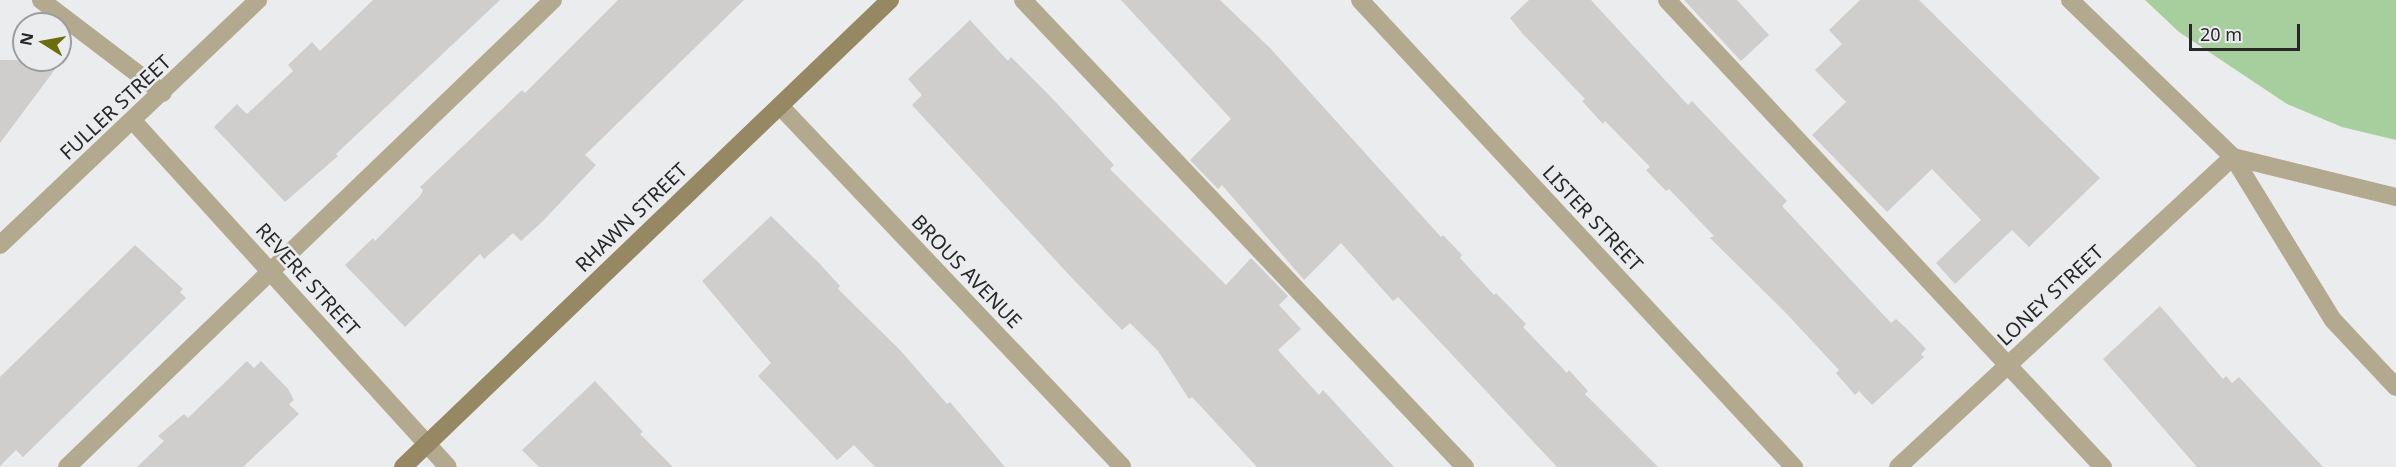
<!DOCTYPE html>
<html>
<head>
<meta charset="utf-8">
<style>
	body { margin:0 }
	#map { position:relative; width:2396px; height:467px; overflow:hidden; background:#ebecee; font-family:"Noto Sans",sans-serif }
	div>[style] { position:absolute }
	.green>* { inset:0; background:#a7ce9d }
	.building>* { inset:0; background:#cfcecc }
	.service>* { height:18px; margin:-9px; padding:0 9px; transform-origin:9px; border-radius:9px; background:#b2a98f }
	.minor>* { height:18px; margin:-9px; padding:0 9px; transform-origin:9px; border-radius:9px; background:#b2a98f }
	.secondary>* { height:18px; margin:-9px; padding:0 9px; transform-origin:9px; border-radius:9px; background:#958862 }
	span { translate:-50% -50%; white-space:nowrap; text-align:center; line-height:1.15; -webkit-text-stroke:5px #ebecee; paint-order:stroke }
	.street-label { font-size:20px; color:#272728 }
	.north { position:absolute; left:12px; top:12px; width:60px; height:60px; box-sizing:border-box; background:#ebecee; border:2px solid #9d9d9f; border-radius:50%; rotate:281deg; font-size:16px; font-weight:700; line-height:24px; text-align:center; color:#272728 }
	.north::after { content:''; display:block; margin:auto; width:21px; height:27px; background:#6b6d0e; clip-path:polygon(50% 0,100% 100%,50% 72%,0 100%) }
	.scale { position:absolute; left:2189px; top:24px; width:111px; height:27px; box-sizing:border-box; border:3px solid #272728; border-top:0; padding-left:8px; font-size:18px; line-height:21px; white-space:nowrap; color:#272728; -webkit-text-stroke:4px #ebecee; paint-order:stroke }
</style>
</head>
<body>
<div id="map">
	<div class="green">
		<i style="clip-path:polygon(2145px 0,2396px 0,2396px 140px,2342px 127px,2287px 104px,2179px 32px)"></i>
	</div>
	<div class="building">
		<i style="clip-path:polygon(373px 0,500px 0,336px 154px,338px 156px,285px 202px,214px 127px,237px 104px,247px 114px,293px 71px,288px 65px,312px 42px,320px 51px)"></i>
		<i style="clip-path:polygon(618px 0,744px 0,585px 155px,596px 165px,542px 222px,521px 241px,513px 233px,484px 259px,480px 254px,405px 327px,345px 265px,373px 238px,375px 241px,420px 196px,423px 190px,420px 187px,522px 90px,525px 93px)"></i>
		<i style="clip-path:polygon(1121px 0,1220px 0,1270px 48px,1441px 237px,1443px 235px,1462px 255px,1460px 258px,1494px 295px,1496px 293px,1526px 324px,1523px 327px,1567px 373px,1569px 370px,1588px 391px,1585px 394px,1658px 467px,1557px 467px,1398px 297px,1393px 301px,1341px 243px,1304px 280px,1222px 185px,1218px 189px,1190px 160px,1231px 119px)"></i>
		<i style="clip-path:polygon(1529px 0,1591px 0,1688px 105px,1692px 101px,1787px 201px,1782px 206px,1891px 323px,1896px 319px,1906px 328px,1926px 349px,1921px 354px,1924px 357px,1872px 405px,1859px 391px,1855px 395px,1836px 373px,1839px 370px,1784px 311px,1710px 238px,1714px 236px,1669px 189px,1666px 191px,1646px 170px,1650px 167px,1605px 121px,1603px 124px,1582px 101px,1585px 99px,1522px 33px,1510px 18px)"></i>
		<i style="clip-path:polygon(1684px 0,1737px 0,1769px 35px,1741px 61px)"></i>
		<i style="clip-path:polygon(1860px 0,1919px 0,2100px 178px,2029px 247px,2012px 230px,1955px 284px,1936px 263px,1981px 220px,1932px 169px,1887px 212px,1812px 135px,1846px 102px,1815px 70px,1842px 44px,1829px 30px)"></i>
		<i style="clip-path:polygon(970px 20px,1008px 61px,1011px 57px,1050px 96px,1114px 165px,1110px 169px,1226px 285px,1251px 258px,1288px 296px,1279px 305px,1301px 329px,1278px 350px,1319px 395px,1323px 390px,1394px 467px,1257px 467px,1192px 397px,1189px 399px,1158px 351px,1130px 323px,1122px 330px,1071px 277px,912px 105px,922px 95px,908px 79px)"></i>
		<i style="clip-path:polygon(0 60px,62px 60px,0 143px)"></i>
		<i style="clip-path:polygon(771px 216px,820px 264px,840px 286px,838px 289px,900px 350px,947px 404px,950px 402px,1005px 467px,875px 467px,854px 445px,837px 460px,758px 376px,771px 363px,702px 281px)"></i>
		<i style="clip-path:polygon(135px 245px,183px 289px,180px 292px,186px 298px,23px 457px,16px 450px,0 466px,0 377px)"></i>
		<i style="clip-path:polygon(2160px 306px,2223px 379px,2226px 376px,2232px 383px,2239px 377px,2323px 467px,2197px 467px,2103px 359px)"></i>
		<i style="clip-path:polygon(247px 361px,254px 368px,261px 361px,288px 389px,294px 400px,289px 404px,299px 414px,243px 467px,137px 467px,164px 441px,158px 436px,184px 414px,188px 418px)"></i>
		<i style="clip-path:polygon(595px 381px,643px 432px,640px 434px,673px 467px,539px 467px,522px 450px)"></i>
	</div>
	<div class="service">
		<i style="left:41px;top:0;width:153px;rotate:37.3deg"></i>
		<i style="left:1023px;top:0;width:643px;rotate:46.58deg"></i>
		<i style="left:1667px;top:0;width:639px;rotate:46.97deg"></i>
		<i style="left:67px;top:467px;width:674px;rotate:-43.86deg"></i>
	</div>
	<div class="minor">
		<i style="left:1360px;top:0;width:638px;rotate:47.1deg"></i>
		<i style="left:2070px;top:0;width:226px;rotate:43.9deg"></i>
		<i style="left:2233px;top:157px;width:168px;rotate:13.8deg"></i>
		<i style="left:780px;top:106px;width:497px;rotate:46.5deg"></i>
		<i style="left:134px;top:122px;width:466px;rotate:47.7deg"></i>
		<i style="left:0;top:245px;width:356px;rotate:-43.5deg"></i>
		<i style="left:1898px;top:467px;width:456px;rotate:-42.8deg"></i>
		<i style="left:2233px;top:157px;width:191px;rotate:58.5deg"></i>
		<i style="left:2333px;top:320px;width:92px;rotate:46.8deg"></i>
	</div>
	<div class="secondary">
		<i style="left:403px;top:467px;width:675px;rotate:-43.8deg"></i>
	</div>
	<div class="street-label">
		<span style="left:115px;top:107px;rotate:-43deg">FULLER STREET</span>
		<span style="left:631px;top:217px;rotate:-44deg">RHAWN STREET</span>
		<span style="left:1593px;top:218px;rotate:47deg">LISTER STREET</span>
		<span style="left:967px;top:271px;rotate:46deg">BROUS AVENUE</span>
		<span style="left:308px;top:279px;rotate:48deg">REVERE STREET</span>
		<span style="left:2050px;top:295px;rotate:-43deg">LONEY STREET</span>
	</div>
	<div class="north">N</div>
	<div class="scale">20 m</div>
</div>
</body>
</html>
